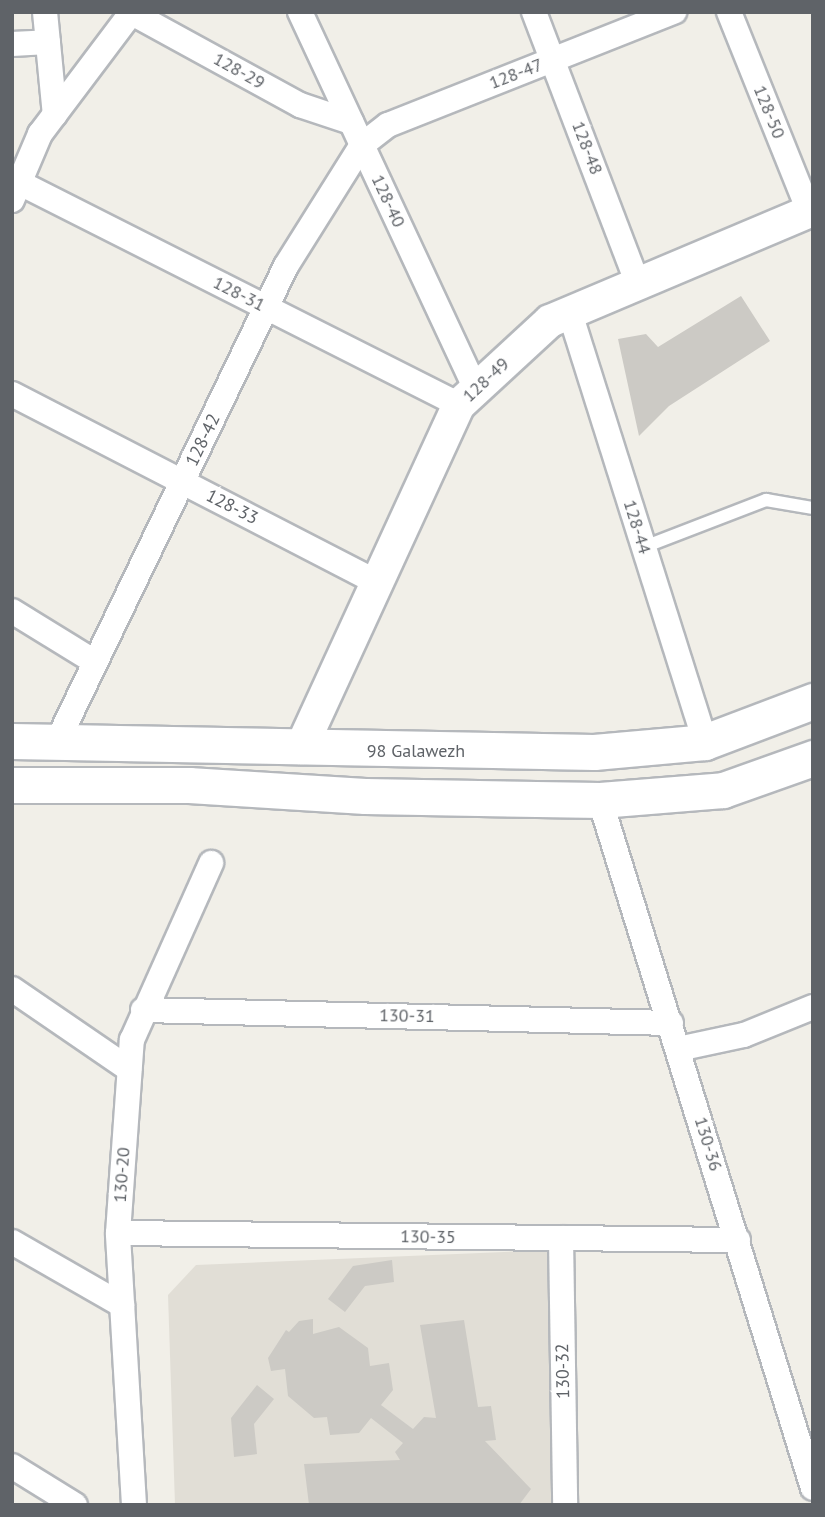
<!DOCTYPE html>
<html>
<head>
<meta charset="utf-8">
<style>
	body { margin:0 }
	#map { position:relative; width:825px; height:1517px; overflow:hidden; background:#f1efe8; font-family:"PT Sans",sans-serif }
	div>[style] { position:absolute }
	.education>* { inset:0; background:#e1ded6 }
	.building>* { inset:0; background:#cccac5 }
	.roads { filter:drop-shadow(2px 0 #b5b8bc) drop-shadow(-2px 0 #b5b8bc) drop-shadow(0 2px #b5b8bc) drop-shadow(0 -2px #b5b8bc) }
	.service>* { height:12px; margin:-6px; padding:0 6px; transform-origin:6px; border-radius:6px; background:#fff }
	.minor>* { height:24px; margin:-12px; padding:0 12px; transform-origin:12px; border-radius:12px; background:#fff }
	.tertiary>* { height:32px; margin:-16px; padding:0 16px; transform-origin:16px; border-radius:16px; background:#fff }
	.secondary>* { height:35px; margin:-17.5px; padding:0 17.5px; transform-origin:17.5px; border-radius:17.5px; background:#fff }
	span { translate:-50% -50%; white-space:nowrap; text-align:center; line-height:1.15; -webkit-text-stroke:5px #fff; paint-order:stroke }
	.street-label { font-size:18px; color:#5f6368 }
	.frame { position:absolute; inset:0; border:14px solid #5f6368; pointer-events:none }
</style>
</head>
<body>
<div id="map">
	<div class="education">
		<i style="clip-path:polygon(549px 1250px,553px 1505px,175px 1505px,168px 1295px,196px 1265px)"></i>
	</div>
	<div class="building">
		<i style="clip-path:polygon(741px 296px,770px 341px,669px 406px,639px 436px,618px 339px,646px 334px,658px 347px)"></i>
		<i style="clip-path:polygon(392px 1260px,394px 1282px,365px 1286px,345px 1312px,328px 1299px,353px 1266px)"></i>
		<i style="clip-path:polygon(313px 1319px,313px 1334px,339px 1327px,368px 1348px,370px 1366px,389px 1363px,393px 1390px,381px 1405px,413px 1429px,424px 1417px,436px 1418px,420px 1325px,464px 1320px,478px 1407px,491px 1406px,496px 1440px,485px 1441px,531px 1489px,519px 1505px,309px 1505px,304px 1464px,400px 1460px,395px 1452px,403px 1443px,371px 1418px,359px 1433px,330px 1435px,327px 1417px,314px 1418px,288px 1396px,285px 1369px,271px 1371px,268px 1358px,286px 1330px,289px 1332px,299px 1321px)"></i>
		<i style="clip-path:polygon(257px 1385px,274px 1399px,254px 1424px,257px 1454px,234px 1457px,231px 1418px)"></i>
	</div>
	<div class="roads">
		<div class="service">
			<i style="left:644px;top:547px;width:131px;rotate:-21.1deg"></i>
			<i style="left:766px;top:500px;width:48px;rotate:9.7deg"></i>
		</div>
		<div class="minor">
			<i style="left:45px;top:12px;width:103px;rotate:84.5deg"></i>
			<i style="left:300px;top:12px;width:416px;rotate:65deg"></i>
			<i style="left:534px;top:12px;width:291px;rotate:69.1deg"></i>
			<i style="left:729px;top:12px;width:214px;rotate:68.1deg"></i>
			<i style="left:132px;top:13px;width:192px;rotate:28.7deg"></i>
			<i style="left:300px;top:105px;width:54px;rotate:18.4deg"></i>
			<i style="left:12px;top:44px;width:36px;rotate:-3deg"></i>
			<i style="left:20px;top:183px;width:492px;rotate:26.8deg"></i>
			<i style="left:12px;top:200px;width:72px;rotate:-67deg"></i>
			<i style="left:40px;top:134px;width:153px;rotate:-53deg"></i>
			<i style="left:570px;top:313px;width:450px;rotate:72.5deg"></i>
			<i style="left:12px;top:394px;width:411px;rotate:27.3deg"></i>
			<i style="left:12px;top:611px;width:97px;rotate:31.6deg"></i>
			<i style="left:57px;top:742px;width:528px;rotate:-64.31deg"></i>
			<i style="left:286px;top:266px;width:143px;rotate:-57.9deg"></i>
			<i style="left:362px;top:145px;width:33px;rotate:-38deg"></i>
			<i style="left:388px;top:125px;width:308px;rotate:-21.6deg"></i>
			<i style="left:600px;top:800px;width:720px;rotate:72.8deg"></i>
			<i style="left:12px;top:989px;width:142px;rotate:34.4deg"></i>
			<i style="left:143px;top:1010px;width:528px;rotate:1.41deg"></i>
			<i style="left:678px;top:1049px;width:67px;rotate:-12deg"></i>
			<i style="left:744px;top:1035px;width:74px;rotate:-22.1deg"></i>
			<i style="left:118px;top:1233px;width:620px;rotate:0.65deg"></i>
			<i style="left:561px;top:1238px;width:267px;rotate:89.1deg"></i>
			<i style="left:12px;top:1242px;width:127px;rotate:29.8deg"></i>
			<i style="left:12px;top:1466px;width:74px;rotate:31.8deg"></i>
			<i style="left:134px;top:1505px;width:272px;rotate:-93.4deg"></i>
			<i style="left:118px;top:1233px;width:194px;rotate:-85.9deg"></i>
			<i style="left:132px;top:1040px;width:194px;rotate:-65.9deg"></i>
		</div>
		<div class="tertiary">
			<i style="left:301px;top:748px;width:378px;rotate:-65.3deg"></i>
			<i style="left:459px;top:405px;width:124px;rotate:-42.7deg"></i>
			<i style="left:550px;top:321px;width:285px;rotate:-22.9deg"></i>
		</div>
		<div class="secondary">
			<i style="left:12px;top:741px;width:582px;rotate:1.08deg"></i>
			<i style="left:594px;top:752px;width:111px;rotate:-5.1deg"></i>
			<i style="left:705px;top:742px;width:116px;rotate:-20.8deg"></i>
			<i style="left:12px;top:785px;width:177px"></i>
			<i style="left:189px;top:785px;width:176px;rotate:3.6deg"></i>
			<i style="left:365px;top:796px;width:235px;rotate:1deg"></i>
			<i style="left:600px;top:800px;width:123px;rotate:-4.6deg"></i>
			<i style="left:723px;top:790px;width:96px;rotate:-19.6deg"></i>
		</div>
	</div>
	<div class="street-label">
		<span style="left:239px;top:71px;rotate:29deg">128-29</span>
		<span style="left:516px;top:74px;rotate:-21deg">128-47</span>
		<span style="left:769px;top:112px;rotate:68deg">128-50</span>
		<span style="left:587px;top:148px;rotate:69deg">128-48</span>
		<span style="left:388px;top:201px;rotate:65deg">128-40</span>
		<span style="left:239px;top:294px;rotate:27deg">128-31</span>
		<span style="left:486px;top:380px;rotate:-43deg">128-49</span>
		<span style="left:203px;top:440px;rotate:-64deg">128-42</span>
		<span style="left:232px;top:507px;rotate:27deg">128-33</span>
		<span style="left:637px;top:527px;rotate:73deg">128-44</span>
		<span style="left:416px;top:751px">98 Galawezh</span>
		<span style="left:407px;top:1016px;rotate:1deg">130-31</span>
		<span style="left:708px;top:1144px;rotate:73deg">130-36</span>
		<span style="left:122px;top:1175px;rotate:-86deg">130-20</span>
		<span style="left:428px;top:1237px;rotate:1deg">130-35</span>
		<span style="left:563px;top:1371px;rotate:-91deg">130-32</span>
	</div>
	<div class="frame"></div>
</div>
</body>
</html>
